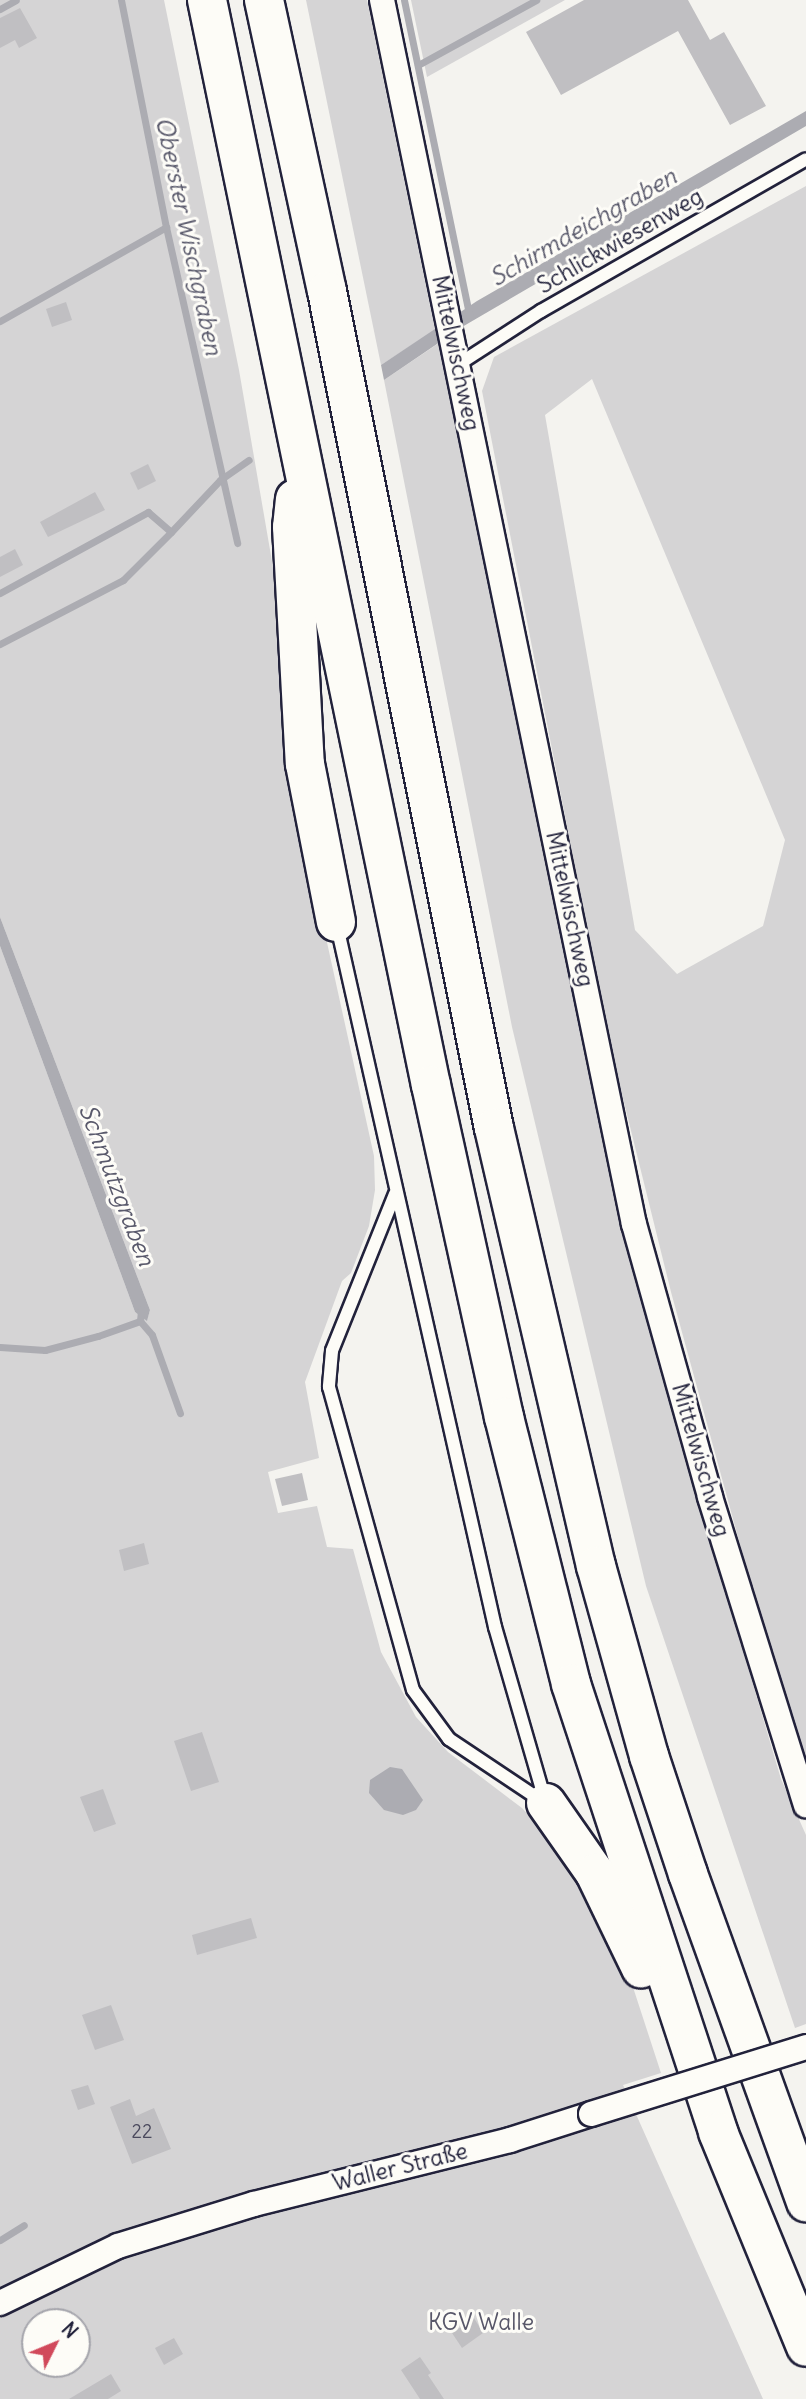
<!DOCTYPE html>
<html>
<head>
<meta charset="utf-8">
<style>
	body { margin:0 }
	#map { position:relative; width:806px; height:2399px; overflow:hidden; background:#f4f3ef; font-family:Delius,sans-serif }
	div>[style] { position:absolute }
	.green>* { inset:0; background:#d5d4d5 }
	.water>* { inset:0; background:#acacb2 }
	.stream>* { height:7px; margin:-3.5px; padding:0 3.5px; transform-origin:3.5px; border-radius:3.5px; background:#acacb2 }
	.building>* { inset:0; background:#c0bfc2 }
	.roads { filter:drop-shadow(2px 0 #22223b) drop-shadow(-2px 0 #22223b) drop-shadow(0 2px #22223b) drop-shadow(0 -2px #22223b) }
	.service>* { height:12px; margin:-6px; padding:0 6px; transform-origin:6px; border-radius:6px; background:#fdfcf7 }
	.minor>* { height:24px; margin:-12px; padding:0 12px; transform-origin:12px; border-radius:12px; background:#fdfcf7 }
	.motorway>* { height:38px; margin:-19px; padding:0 19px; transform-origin:19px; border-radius:19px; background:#fdfcf7 }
	.bridges { filter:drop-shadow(2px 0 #22223b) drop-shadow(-2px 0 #22223b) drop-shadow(0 2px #22223b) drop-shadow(0 -2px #22223b) }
	.minor-bridge>* { height:24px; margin:-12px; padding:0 12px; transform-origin:12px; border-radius:12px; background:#fdfcf7 }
	span { translate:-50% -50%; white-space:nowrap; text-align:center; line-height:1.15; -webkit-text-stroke:6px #fdfcf7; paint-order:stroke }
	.number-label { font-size:19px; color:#4a495d }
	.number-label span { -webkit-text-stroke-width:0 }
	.street-label { font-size:23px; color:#22223b }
	.park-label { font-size:23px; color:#585769 }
	.water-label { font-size:24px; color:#59596b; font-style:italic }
	.north { position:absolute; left:21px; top:2308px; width:70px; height:70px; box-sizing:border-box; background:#fdfcf7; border:2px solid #a5a5ac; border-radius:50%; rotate:47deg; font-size:19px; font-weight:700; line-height:28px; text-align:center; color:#22223b }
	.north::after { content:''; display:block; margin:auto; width:24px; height:32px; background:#d1495b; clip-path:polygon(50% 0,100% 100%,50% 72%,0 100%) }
</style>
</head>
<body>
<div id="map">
	<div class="green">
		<i style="clip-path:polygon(evenodd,0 0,164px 0,239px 370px,274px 573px,283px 712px,297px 806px,374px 1156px,375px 1190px,369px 1226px,351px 1273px,342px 1281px,305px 1382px,319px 1458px,268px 1472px,278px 1513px,317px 1506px,327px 1547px,353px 1549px,381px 1652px,416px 1717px,448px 1752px,522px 1808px,561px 1849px,630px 1978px,661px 2073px,623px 2085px,763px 2399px,0 2399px,0 946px,135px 1312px,147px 1320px,150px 1310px,0 917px,0 0,35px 2322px,77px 2322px,77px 2364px,35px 2364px,35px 2322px)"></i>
		<i style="clip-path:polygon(306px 0,367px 0,435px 330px,381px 365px)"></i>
		<i style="clip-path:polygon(411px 0,565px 0,427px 77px)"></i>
		<i style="clip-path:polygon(evenodd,806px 186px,806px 1763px,788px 1720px,671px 1292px,610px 1046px,482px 391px,494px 357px,806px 186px,592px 379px,785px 840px,763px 926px,677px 974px,635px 930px,545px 415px,592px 379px)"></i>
		<i style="clip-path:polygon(439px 343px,621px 1211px,662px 1376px,781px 1779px,806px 1835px,806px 2024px,795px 2028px,646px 1586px,512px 1027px,384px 380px)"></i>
	</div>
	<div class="water">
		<i style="clip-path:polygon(806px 111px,806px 126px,462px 327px,384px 380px,381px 365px,477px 301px)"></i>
		<i style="clip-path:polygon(0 917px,150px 1310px,147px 1321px,135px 1312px,0 946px)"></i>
		<i style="clip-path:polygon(390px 1767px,402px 1769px,423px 1800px,416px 1810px,403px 1815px,384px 1810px,369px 1793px,370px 1780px)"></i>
	</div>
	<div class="stream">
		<i style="left:121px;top:0;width:231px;rotate:78.8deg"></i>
		<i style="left:166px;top:227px;width:324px;rotate:77.3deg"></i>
		<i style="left:404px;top:0;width:322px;rotate:78.3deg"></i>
		<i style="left:0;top:9px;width:18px;rotate:-29deg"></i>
		<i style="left:418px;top:65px;width:135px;rotate:-28.8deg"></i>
		<i style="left:0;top:321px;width:191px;rotate:-29.5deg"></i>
		<i style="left:0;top:593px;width:169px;rotate:-28.7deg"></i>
		<i style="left:148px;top:512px;width:30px;rotate:41deg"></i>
		<i style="left:171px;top:532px;width:71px;rotate:-46.7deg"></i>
		<i style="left:220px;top:480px;width:35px;rotate:-35deg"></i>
		<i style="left:0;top:644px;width:139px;rotate:-27.5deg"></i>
		<i style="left:123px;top:580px;width:68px;rotate:-45deg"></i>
		<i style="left:140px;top:1321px;width:18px;rotate:49deg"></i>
		<i style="left:152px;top:1335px;width:83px;rotate:70.3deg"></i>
		<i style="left:0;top:1347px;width:45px;rotate:3.8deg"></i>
		<i style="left:45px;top:1350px;width:55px;rotate:-14.8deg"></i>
		<i style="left:98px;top:1336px;width:45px;rotate:-19.7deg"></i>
		<i style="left:140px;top:1321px;width:12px;rotate:-85deg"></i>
		<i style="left:0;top:2240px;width:28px;rotate:-32deg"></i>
	</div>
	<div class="building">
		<i style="clip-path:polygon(584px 0,688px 0,710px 40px,724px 32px,766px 106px,730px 125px,678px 31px,561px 95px,526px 32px)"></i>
		<i style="clip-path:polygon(20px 8px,37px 38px,19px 48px,15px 40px,0 48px,0 18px)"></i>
		<i style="clip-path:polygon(66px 302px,72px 320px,52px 327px,46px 309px)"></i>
		<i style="clip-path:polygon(148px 464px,156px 481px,138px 490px,130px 473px)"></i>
		<i style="clip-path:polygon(95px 492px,105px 510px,48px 537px,40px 522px)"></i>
		<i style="clip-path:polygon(15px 549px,23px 565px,0 577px,0 557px)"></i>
		<i style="clip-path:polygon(302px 1473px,308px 1500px,282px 1506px,275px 1479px)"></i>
		<i style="clip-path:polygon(144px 1543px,149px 1564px,124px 1571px,119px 1550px)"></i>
		<i style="clip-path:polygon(202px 1732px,219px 1782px,191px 1791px,174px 1741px)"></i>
		<i style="clip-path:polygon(103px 1789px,116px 1824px,94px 1832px,80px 1797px)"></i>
		<i style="clip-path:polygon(251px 1918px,257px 1938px,197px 1955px,192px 1935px)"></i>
		<i style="clip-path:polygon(111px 2005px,124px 2040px,95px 2050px,82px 2015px)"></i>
		<i style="clip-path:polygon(88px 2085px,95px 2104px,78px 2110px,71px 2090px)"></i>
		<i style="clip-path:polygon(130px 2099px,136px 2116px,154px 2108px,171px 2149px,132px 2164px,110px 2107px)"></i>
		<i style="clip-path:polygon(474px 2318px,483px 2333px,462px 2348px,452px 2333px)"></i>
		<i style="clip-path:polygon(174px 2338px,183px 2354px,164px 2365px,155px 2348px)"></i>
		<i style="clip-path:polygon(420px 2357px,431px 2373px,428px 2375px,444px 2399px,420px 2399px,401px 2370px)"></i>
		<i style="clip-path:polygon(111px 2374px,121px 2391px,108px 2399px,69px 2399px)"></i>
	</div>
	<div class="roads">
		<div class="service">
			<i style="left:459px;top:364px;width:98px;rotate:-32.9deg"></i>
			<i style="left:541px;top:311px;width:305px;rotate:-29.8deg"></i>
			<i style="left:337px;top:926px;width:719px;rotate:77.3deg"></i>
			<i style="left:495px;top:1627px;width:180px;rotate:73.9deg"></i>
			<i style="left:395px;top:1194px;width:169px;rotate:111.9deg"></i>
			<i style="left:332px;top:1351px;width:36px;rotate:95deg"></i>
			<i style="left:329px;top:1387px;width:314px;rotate:74.5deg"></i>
			<i style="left:413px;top:1690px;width:61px;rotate:53.7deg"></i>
			<i style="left:449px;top:1739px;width:112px;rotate:33.7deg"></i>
		</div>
		<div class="minor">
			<i style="left:382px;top:0;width:1250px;rotate:78.37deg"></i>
			<i style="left:634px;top:1224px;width:283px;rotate:74.4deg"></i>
			<i style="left:710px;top:1497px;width:323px;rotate:72.7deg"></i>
			<i style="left:0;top:2303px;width:131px;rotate:-25.8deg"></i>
			<i style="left:118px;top:2246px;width:142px;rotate:-17.2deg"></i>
			<i style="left:254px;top:2204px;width:264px;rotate:-14deg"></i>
			<i style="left:510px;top:2140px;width:85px;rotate:-17.8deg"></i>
		</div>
		<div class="motorway">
			<i style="left:207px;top:0;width:1108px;rotate:78.34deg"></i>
			<i style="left:431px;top:1085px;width:340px;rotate:77.6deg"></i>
			<i style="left:504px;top:1417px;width:275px;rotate:75.9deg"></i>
			<i style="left:571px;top:1684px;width:472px;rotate:71.8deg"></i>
			<i style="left:718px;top:2132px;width:232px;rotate:67.7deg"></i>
			<i style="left:264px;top:0;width:298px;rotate:77.8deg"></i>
			<i style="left:327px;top:291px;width:853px;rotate:78.72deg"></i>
			<i style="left:494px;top:1128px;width:450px;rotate:76.9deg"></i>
			<i style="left:596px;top:1566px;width:197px;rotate:74.4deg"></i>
			<i style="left:649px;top:1756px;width:124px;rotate:71.7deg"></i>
			<i style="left:688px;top:1874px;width:349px;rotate:70.2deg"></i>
			<i style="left:295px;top:499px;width:28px;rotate:96deg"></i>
			<i style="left:292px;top:527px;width:237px;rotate:86.9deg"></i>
			<i style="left:305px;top:764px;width:161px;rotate:78.9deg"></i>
			<i style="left:546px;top:1803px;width:85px;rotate:55deg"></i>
			<i style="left:595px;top:1873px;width:106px;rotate:64.2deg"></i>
		</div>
	</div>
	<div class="bridges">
		<div class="minor-bridge">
			<i style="left:591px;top:2114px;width:225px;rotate:-17.3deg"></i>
		</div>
	</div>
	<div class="number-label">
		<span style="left:142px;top:2132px">22</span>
	</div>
	<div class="street-label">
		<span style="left:620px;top:241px;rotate:-30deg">Schlickwiesenweg</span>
		<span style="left:456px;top:353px;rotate:78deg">Mittelwischweg</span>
		<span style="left:570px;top:909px;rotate:78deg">Mittelwischweg</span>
		<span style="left:701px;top:1460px;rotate:74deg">Mittelwischweg</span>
		<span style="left:400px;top:2167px;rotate:-14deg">Waller Straße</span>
	</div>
	<div class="park-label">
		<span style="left:481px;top:2322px">KGV Walle</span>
	</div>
	<div class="water-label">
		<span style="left:583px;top:227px;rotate:-30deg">Schirmdeichgraben</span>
		<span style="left:189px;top:236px;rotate:78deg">Oberster Wischgraben</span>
		<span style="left:117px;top:1185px;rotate:69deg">Schmutzgraben</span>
	</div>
	<div class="north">N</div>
</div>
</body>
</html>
